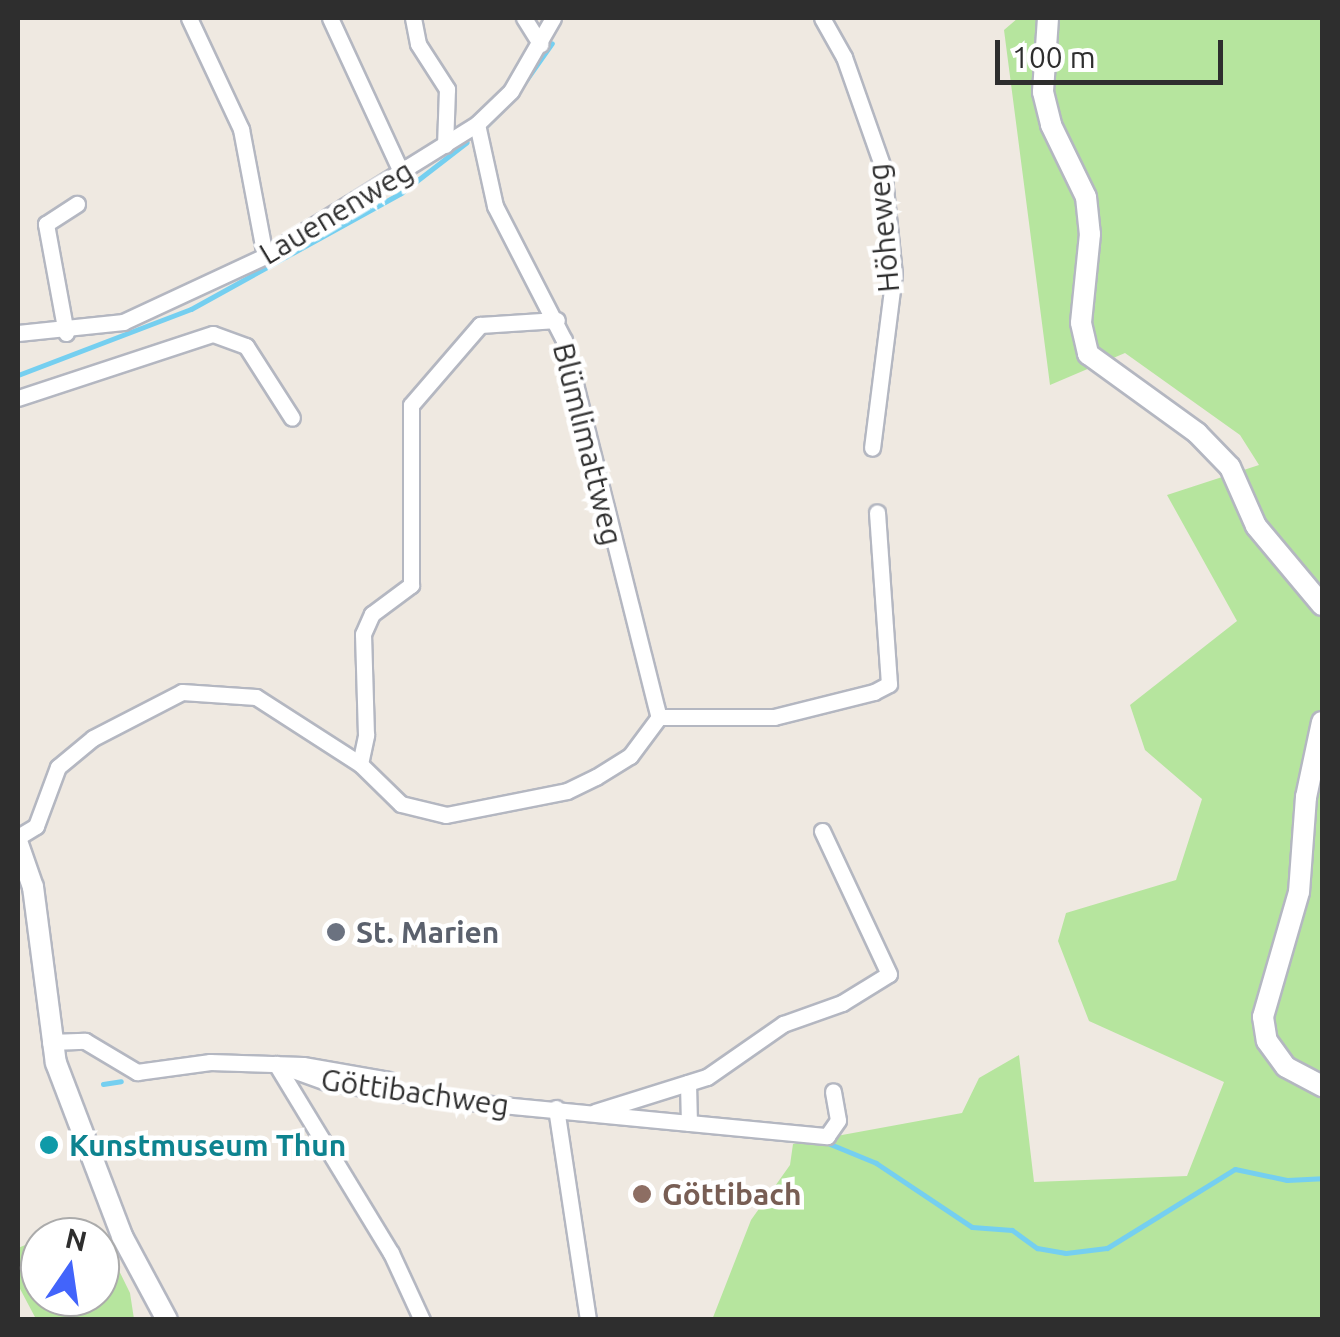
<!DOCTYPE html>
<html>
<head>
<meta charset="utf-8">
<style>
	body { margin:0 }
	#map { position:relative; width:1340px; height:1337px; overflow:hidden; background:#efe9e1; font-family:Ubuntu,sans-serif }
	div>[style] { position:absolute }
	.green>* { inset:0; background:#b6e59e }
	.stream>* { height:5px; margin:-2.5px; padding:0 2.5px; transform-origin:2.5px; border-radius:2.5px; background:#75cff0 }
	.roads { filter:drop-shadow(2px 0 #b4b7c1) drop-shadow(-2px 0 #b4b7c1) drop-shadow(0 2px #b4b7c1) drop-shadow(0 -2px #b4b7c1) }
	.street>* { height:15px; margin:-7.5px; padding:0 7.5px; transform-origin:7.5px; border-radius:7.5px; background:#fff }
	.secondary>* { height:20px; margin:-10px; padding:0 10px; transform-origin:10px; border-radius:10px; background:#fff }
	.dots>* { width:28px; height:28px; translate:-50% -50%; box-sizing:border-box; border:5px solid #fff; border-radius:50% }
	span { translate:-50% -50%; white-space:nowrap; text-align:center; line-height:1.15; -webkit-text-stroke:9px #fff; paint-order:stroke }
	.street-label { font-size:30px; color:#2e2e2e }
	.worship-label { font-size:30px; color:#5b616d; font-weight:700 }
	.left { translate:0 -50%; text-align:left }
	.culture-label { font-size:30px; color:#0d838f; font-weight:700 }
	.education-label { font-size:30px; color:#785e54; font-weight:700 }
	.frame { position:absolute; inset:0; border:20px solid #2e2e2e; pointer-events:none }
	.north { position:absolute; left:20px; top:1217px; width:100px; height:100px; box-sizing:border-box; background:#fff; border:2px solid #ababab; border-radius:50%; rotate:13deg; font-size:28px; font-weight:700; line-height:40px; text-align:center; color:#2e2e2e }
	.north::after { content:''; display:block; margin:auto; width:35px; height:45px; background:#4264fb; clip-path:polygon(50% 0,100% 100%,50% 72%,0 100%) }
	.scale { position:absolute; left:995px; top:40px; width:228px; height:45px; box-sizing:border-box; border:5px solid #2e2e2e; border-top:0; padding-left:12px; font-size:30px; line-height:35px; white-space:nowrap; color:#2e2e2e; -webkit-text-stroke:8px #fff; paint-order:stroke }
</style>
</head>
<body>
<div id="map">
	<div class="green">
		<i style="clip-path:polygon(1018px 18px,1322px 18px,1322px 1319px,712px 1320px,751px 1220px,790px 1165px,793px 1144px,962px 1113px,979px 1078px,1019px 1055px,1034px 1182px,1187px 1176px,1224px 1082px,1089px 1021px,1058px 941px,1066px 913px,1176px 880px,1202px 799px,1145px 750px,1130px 705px,1237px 621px,1167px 495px,1259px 465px,1240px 435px,1125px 353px,1050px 385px,1004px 30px)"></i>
		<i style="clip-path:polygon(40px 1239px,40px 1297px,100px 1297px,104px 1240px,130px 1293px,134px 1319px,36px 1319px,18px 1285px,18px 1248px)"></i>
	</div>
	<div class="stream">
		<i style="left:519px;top:90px;width:57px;rotate:-54.9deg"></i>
		<i style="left:486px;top:126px;width:23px;rotate:-45deg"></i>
		<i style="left:18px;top:375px;width:185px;rotate:-20.9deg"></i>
		<i style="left:191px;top:309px;width:240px;rotate:-28.9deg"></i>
		<i style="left:401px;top:193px;width:83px;rotate:-37.7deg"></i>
		<i style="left:103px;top:1084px;width:18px;rotate:-9deg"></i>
		<i style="left:830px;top:1144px;width:50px;rotate:22.4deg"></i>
		<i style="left:876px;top:1163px;width:115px;rotate:33.7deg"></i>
		<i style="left:972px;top:1227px;width:40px;rotate:4.3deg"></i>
		<i style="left:1012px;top:1230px;width:31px;rotate:36deg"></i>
		<i style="left:1037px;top:1248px;width:29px;rotate:10deg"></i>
		<i style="left:1066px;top:1253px;width:41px;rotate:-7deg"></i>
		<i style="left:1107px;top:1248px;width:150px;rotate:-31.7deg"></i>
		<i style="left:1235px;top:1169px;width:53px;rotate:11.9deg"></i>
		<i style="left:1287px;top:1180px;width:35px;rotate:-3deg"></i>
	</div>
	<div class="roads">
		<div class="street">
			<i style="left:189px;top:18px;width:123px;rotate:64.9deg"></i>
			<i style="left:241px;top:129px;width:129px;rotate:79.3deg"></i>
			<i style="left:330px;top:18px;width:170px;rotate:65.2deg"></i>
			<i style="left:413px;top:18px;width:26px;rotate:79deg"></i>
			<i style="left:418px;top:44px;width:54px;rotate:57.2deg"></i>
			<i style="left:447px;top:89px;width:56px;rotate:92deg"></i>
			<i style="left:524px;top:18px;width:31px;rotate:58deg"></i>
			<i style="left:822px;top:18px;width:45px;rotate:60.6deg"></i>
			<i style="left:844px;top:57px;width:118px;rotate:70.6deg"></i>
			<i style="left:883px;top:168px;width:107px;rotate:84.1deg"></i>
			<i style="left:894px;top:274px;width:175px;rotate:97.2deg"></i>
			<i style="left:477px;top:124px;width:84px;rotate:77.6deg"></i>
			<i style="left:495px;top:206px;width:151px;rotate:62.8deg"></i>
			<i style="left:564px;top:340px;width:389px;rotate:75.9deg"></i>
			<i style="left:18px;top:333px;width:106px;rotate:-6deg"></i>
			<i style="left:123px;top:322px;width:157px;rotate:-24.9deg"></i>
			<i style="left:265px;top:256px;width:250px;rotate:-31.9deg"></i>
			<i style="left:477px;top:124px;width:47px;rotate:-44.1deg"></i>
			<i style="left:511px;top:91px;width:84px;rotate:-60.1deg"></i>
			<i style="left:66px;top:333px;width:111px;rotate:-100.4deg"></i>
			<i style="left:46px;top:224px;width:37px;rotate:-33deg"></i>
			<i style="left:18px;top:398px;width:205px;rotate:-18.2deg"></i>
			<i style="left:213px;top:334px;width:35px;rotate:20deg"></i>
			<i style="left:246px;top:346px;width:85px;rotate:57.4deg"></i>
			<i style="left:360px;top:764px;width:30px;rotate:-78deg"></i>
			<i style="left:366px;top:735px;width:101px;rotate:-91.7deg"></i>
			<i style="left:363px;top:634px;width:22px;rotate:-66deg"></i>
			<i style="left:372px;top:614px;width:49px;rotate:-36.6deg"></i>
			<i style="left:411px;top:585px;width:180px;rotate:-90deg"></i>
			<i style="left:411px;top:405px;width:106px;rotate:-49.2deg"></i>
			<i style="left:480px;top:325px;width:77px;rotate:-3.7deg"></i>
			<i style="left:18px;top:837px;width:21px;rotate:-31deg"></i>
			<i style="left:36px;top:826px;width:63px;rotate:-69.6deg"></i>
			<i style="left:58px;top:767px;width:45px;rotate:-39.6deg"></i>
			<i style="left:93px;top:738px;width:100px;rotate:-27.3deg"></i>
			<i style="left:182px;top:692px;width:74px;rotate:3.9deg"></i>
			<i style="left:256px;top:697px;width:124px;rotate:32.8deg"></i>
			<i style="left:360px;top:764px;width:57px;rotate:44.3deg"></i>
			<i style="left:401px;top:804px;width:46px;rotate:13.7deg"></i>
			<i style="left:446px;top:815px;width:123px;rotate:-11.2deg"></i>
			<i style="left:567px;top:791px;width:32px;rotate:-26deg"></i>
			<i style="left:596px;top:777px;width:40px;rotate:-32deg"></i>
			<i style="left:630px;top:756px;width:49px;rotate:-53.4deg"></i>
			<i style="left:659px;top:717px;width:115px"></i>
			<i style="left:774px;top:717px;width:103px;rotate:-14deg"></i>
			<i style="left:874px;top:692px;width:17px;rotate:-28deg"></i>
			<i style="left:889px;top:684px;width:172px;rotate:-94deg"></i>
			<i style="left:50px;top:1042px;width:35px;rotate:-2deg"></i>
			<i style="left:85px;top:1041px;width:61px;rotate:30.8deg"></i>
			<i style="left:137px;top:1072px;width:74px;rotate:-7.8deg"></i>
			<i style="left:210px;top:1062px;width:93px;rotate:1.8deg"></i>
			<i style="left:303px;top:1065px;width:87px;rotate:9.9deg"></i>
			<i style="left:276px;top:1064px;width:56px;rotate:19.7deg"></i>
			<i style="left:329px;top:1083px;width:122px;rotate:8deg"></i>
			<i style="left:450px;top:1100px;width:379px;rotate:5.5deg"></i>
			<i style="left:827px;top:1136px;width:19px;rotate:-55deg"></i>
			<i style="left:838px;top:1120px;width:29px;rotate:-100deg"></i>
			<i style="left:276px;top:1064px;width:221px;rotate:58.7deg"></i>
			<i style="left:391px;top:1253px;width:74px;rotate:65.2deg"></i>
			<i style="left:688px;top:1083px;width:40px;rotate:88.6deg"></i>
			<i style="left:556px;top:1108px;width:214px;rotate:81.4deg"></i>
			<i style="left:595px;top:1112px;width:117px;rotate:-17.4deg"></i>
			<i style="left:707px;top:1077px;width:93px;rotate:-34.9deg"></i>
			<i style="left:783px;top:1024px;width:63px;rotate:-19.6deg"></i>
			<i style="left:842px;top:1003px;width:55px;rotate:-31.7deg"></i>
			<i style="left:889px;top:974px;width:158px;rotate:-115.1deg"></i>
		</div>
		<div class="secondary">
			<i style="left:1048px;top:18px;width:74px;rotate:93.9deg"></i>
			<i style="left:1043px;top:92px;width:34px;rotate:76deg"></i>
			<i style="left:1051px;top:125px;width:80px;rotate:64.1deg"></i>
			<i style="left:1086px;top:197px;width:37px;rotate:84deg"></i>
			<i style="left:1090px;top:234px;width:89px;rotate:95.8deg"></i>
			<i style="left:1081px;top:323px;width:32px;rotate:77deg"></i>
			<i style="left:1088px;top:354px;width:135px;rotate:35.9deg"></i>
			<i style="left:1197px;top:433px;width:47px;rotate:45.9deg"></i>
			<i style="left:1230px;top:467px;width:64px;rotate:66.2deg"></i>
			<i style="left:1256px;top:526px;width:103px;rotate:50.1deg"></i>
			<i style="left:1322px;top:722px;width:77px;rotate:102deg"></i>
			<i style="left:1306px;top:797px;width:95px;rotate:94.2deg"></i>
			<i style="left:1299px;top:892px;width:130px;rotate:106.1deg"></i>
			<i style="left:1263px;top:1017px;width:24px;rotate:81deg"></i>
			<i style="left:1267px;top:1041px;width:32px;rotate:54deg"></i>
			<i style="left:1286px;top:1067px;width:41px;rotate:27.8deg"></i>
			<i style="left:18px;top:844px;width:46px;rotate:70.8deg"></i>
			<i style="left:33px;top:887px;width:177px;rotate:82.6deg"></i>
			<i style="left:56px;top:1063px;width:185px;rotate:69.1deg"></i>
			<i style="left:122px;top:1236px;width:95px;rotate:61.8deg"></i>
		</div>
	</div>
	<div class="dots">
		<i style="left:336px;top:932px;background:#6b7280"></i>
		<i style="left:49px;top:1145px;background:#0f9aa8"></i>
		<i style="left:642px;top:1194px;background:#8d6e63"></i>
	</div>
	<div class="street-label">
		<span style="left:336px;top:212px;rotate:-31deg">Lauenenweg</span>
		<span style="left:883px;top:228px;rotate:-95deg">Höheweg</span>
		<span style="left:588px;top:444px;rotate:76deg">Blümlimattweg</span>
		<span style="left:415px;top:1092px;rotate:8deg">Göttibachweg</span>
	</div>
	<div class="worship-label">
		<span class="left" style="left:356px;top:932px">St. Marien</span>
	</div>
	<div class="culture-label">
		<span class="left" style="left:69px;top:1145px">Kunstmuseum Thun</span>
	</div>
	<div class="education-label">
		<span class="left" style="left:662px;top:1194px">Göttibach</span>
	</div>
	<div class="frame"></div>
	<div class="north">N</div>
	<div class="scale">100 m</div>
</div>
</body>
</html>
